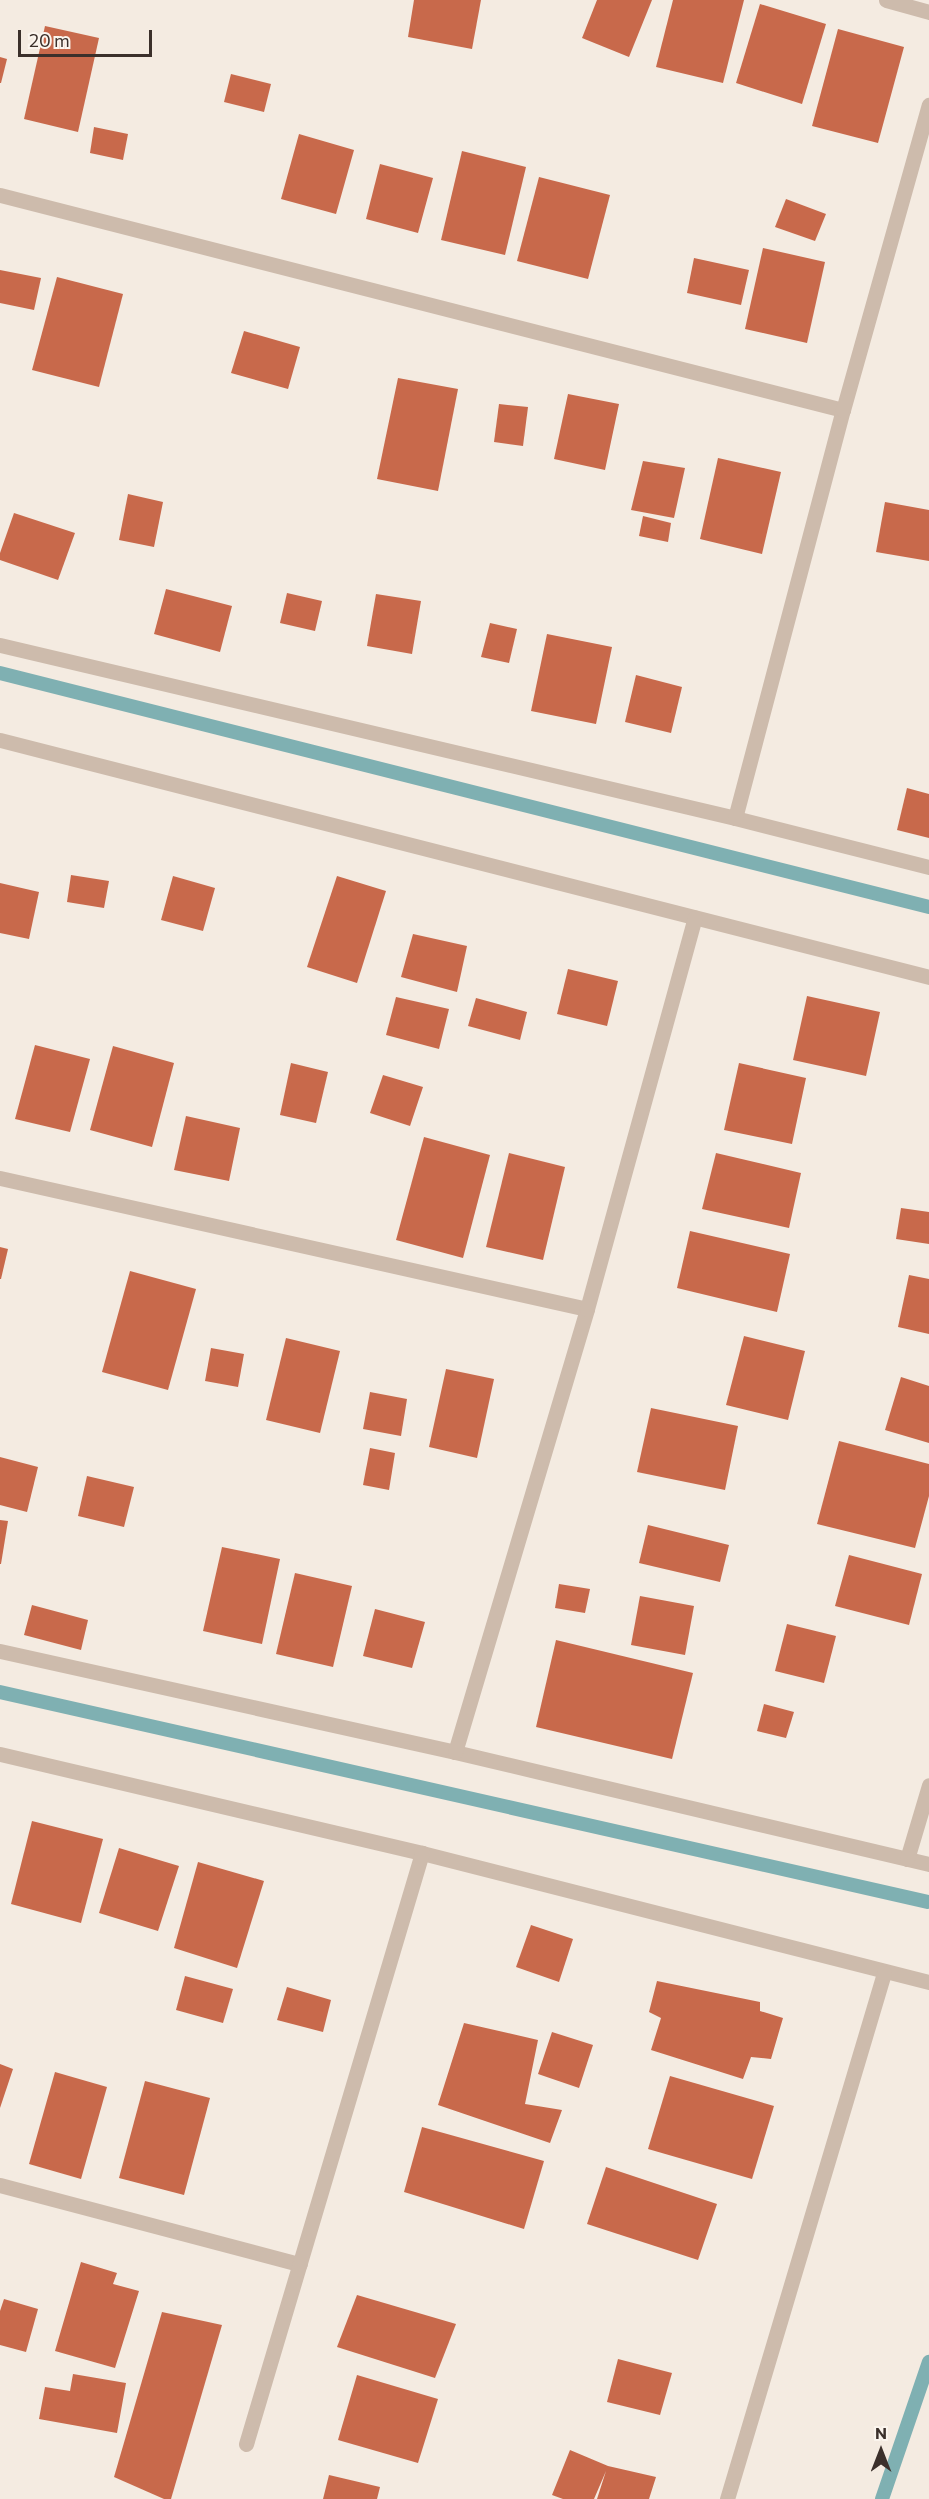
<!DOCTYPE html>
<html>
<head>
<meta charset="utf-8">
<style>
	body { margin:0 }
	#map { position:relative; width:929px; height:2499px; overflow:hidden; background:#f4ebe1; font-family:Commissioner,sans-serif }
	div>[style] { position:absolute }
	.stream>* { height:14px; margin:-7px; padding:0 7px; transform-origin:7px; border-radius:7px; background:#7fb0b2 }
	.building>* { inset:0; background:#c8694b }
	.street>* { height:15px; margin:-7.5px; padding:0 7.5px; transform-origin:7.5px; border-radius:7.5px; background:#cdbbac }
	span { translate:-50% -50%; white-space:nowrap; text-align:center; line-height:1.15; -webkit-text-stroke:6px #fbf5ee; paint-order:stroke }
	.north { position:absolute; left:851px; top:2421px; width:60px; height:60px; -webkit-text-stroke:4px #fbf5ee; paint-order:stroke; rotate:0deg; font-size:16px; font-weight:700; line-height:24px; text-align:center; color:#3b302b }
	.north::after { content:''; display:block; margin:auto; width:21px; height:27px; background:#3b302b; clip-path:polygon(50% 0,100% 100%,50% 72%,0 100%) }
	.scale { position:absolute; left:18px; top:30px; width:134px; height:27px; box-sizing:border-box; border:3px solid #3b302b; border-top:0; padding-left:8px; font-size:18px; line-height:21px; white-space:nowrap; color:#3b302b; -webkit-text-stroke:4px #fbf5ee; paint-order:stroke }
</style>
</head>
<body>
<div id="map">
	<div class="stream">
		<i style="left:0;top:673px;width:958px;rotate:14.14deg"></i>
		<i style="left:0;top:1692px;width:951px;rotate:12.75deg"></i>
		<i style="left:882px;top:2499px;width:145px;rotate:-71.1deg"></i>
	</div>
	<div class="building">
		<i style="clip-path:polygon(414px 0,481px 0,472px 49px,408px 37px)"></i>
		<i style="clip-path:polygon(597px 0,652px 0,629px 57px,582px 38px)"></i>
		<i style="clip-path:polygon(673px 0,744px 0,723px 83px,656px 67px)"></i>
		<i style="clip-path:polygon(760px 4px,826px 24px,802px 104px,736px 83px)"></i>
		<i style="clip-path:polygon(45px 26px,99px 38px,78px 132px,24px 119px)"></i>
		<i style="clip-path:polygon(838px 29px,904px 47px,878px 143px,812px 126px)"></i>
		<i style="clip-path:polygon(0 57px,7px 59px,1px 83px,0 83px)"></i>
		<i style="clip-path:polygon(231px 74px,271px 84px,264px 112px,224px 102px)"></i>
		<i style="clip-path:polygon(94px 127px,128px 134px,123px 160px,90px 153px)"></i>
		<i style="clip-path:polygon(299px 134px,354px 150px,336px 214px,281px 199px)"></i>
		<i style="clip-path:polygon(462px 151px,526px 167px,505px 255px,441px 240px)"></i>
		<i style="clip-path:polygon(380px 164px,433px 178px,418px 233px,366px 219px)"></i>
		<i style="clip-path:polygon(539px 177px,610px 195px,588px 279px,517px 261px)"></i>
		<i style="clip-path:polygon(786px 199px,826px 214px,815px 241px,775px 227px)"></i>
		<i style="clip-path:polygon(763px 248px,825px 262px,807px 343px,745px 329px)"></i>
		<i style="clip-path:polygon(694px 258px,749px 270px,741px 305px,687px 293px)"></i>
		<i style="clip-path:polygon(0 270px,41px 278px,34px 310px,0 303px)"></i>
		<i style="clip-path:polygon(57px 277px,123px 294px,99px 387px,32px 370px)"></i>
		<i style="clip-path:polygon(244px 331px,300px 347px,288px 389px,231px 373px)"></i>
		<i style="clip-path:polygon(398px 378px,458px 389px,438px 491px,377px 479px)"></i>
		<i style="clip-path:polygon(568px 394px,619px 404px,605px 470px,554px 459px)"></i>
		<i style="clip-path:polygon(499px 404px,528px 407px,523px 446px,494px 442px)"></i>
		<i style="clip-path:polygon(718px 458px,781px 472px,762px 554px,700px 539px)"></i>
		<i style="clip-path:polygon(643px 461px,685px 468px,674px 518px,631px 510px)"></i>
		<i style="clip-path:polygon(128px 494px,163px 502px,154px 547px,119px 540px)"></i>
		<i style="clip-path:polygon(885px 502px,929px 510px,929px 561px,876px 552px)"></i>
		<i style="clip-path:polygon(14px 513px,75px 533px,58px 580px,0 560px,0 553px)"></i>
		<i style="clip-path:polygon(643px 516px,671px 523px,668px 542px,639px 536px)"></i>
		<i style="clip-path:polygon(166px 589px,232px 606px,220px 652px,154px 634px)"></i>
		<i style="clip-path:polygon(287px 593px,322px 601px,315px 631px,280px 623px)"></i>
		<i style="clip-path:polygon(376px 594px,421px 601px,412px 654px,367px 646px)"></i>
		<i style="clip-path:polygon(490px 623px,517px 629px,509px 663px,481px 657px)"></i>
		<i style="clip-path:polygon(547px 634px,612px 647px,596px 724px,531px 711px)"></i>
		<i style="clip-path:polygon(636px 675px,682px 687px,671px 733px,625px 722px)"></i>
		<i style="clip-path:polygon(907px 788px,929px 794px,929px 838px,897px 830px)"></i>
		<i style="clip-path:polygon(71px 875px,109px 881px,104px 908px,67px 902px)"></i>
		<i style="clip-path:polygon(173px 876px,215px 888px,203px 931px,161px 920px)"></i>
		<i style="clip-path:polygon(337px 876px,386px 891px,357px 983px,307px 967px)"></i>
		<i style="clip-path:polygon(0 883px,39px 892px,29px 939px,0 933px)"></i>
		<i style="clip-path:polygon(413px 934px,467px 946px,457px 992px,401px 977px)"></i>
		<i style="clip-path:polygon(568px 969px,618px 981px,607px 1026px,557px 1014px)"></i>
		<i style="clip-path:polygon(807px 996px,880px 1012px,866px 1076px,793px 1060px)"></i>
		<i style="clip-path:polygon(396px 997px,449px 1009px,439px 1049px,386px 1035px)"></i>
		<i style="clip-path:polygon(476px 998px,527px 1012px,520px 1040px,468px 1026px)"></i>
		<i style="clip-path:polygon(35px 1045px,90px 1059px,70px 1132px,15px 1119px)"></i>
		<i style="clip-path:polygon(113px 1046px,174px 1063px,152px 1147px,90px 1130px)"></i>
		<i style="clip-path:polygon(291px 1063px,328px 1072px,316px 1123px,280px 1115px)"></i>
		<i style="clip-path:polygon(739px 1063px,806px 1078px,792px 1144px,724px 1130px)"></i>
		<i style="clip-path:polygon(383px 1075px,423px 1087px,410px 1126px,370px 1113px)"></i>
		<i style="clip-path:polygon(186px 1116px,240px 1128px,229px 1181px,174px 1170px)"></i>
		<i style="clip-path:polygon(424px 1137px,490px 1155px,463px 1258px,396px 1240px)"></i>
		<i style="clip-path:polygon(509px 1153px,565px 1167px,543px 1260px,486px 1247px)"></i>
		<i style="clip-path:polygon(716px 1153px,801px 1173px,789px 1228px,702px 1209px)"></i>
		<i style="clip-path:polygon(901px 1208px,929px 1212px,929px 1244px,896px 1239px)"></i>
		<i style="clip-path:polygon(690px 1231px,790px 1254px,777px 1312px,677px 1288px)"></i>
		<i style="clip-path:polygon(0 1247px,8px 1249px,1px 1279px,0 1279px)"></i>
		<i style="clip-path:polygon(130px 1271px,196px 1289px,168px 1390px,102px 1372px)"></i>
		<i style="clip-path:polygon(909px 1275px,929px 1279px,929px 1334px,898px 1327px)"></i>
		<i style="clip-path:polygon(744px 1336px,805px 1351px,788px 1420px,726px 1405px)"></i>
		<i style="clip-path:polygon(286px 1338px,340px 1351px,320px 1433px,266px 1420px)"></i>
		<i style="clip-path:polygon(211px 1348px,244px 1354px,238px 1387px,205px 1381px)"></i>
		<i style="clip-path:polygon(446px 1369px,494px 1379px,477px 1458px,429px 1447px)"></i>
		<i style="clip-path:polygon(901px 1377px,929px 1386px,929px 1443px,885px 1430px)"></i>
		<i style="clip-path:polygon(370px 1392px,407px 1399px,401px 1436px,363px 1429px)"></i>
		<i style="clip-path:polygon(651px 1408px,738px 1426px,725px 1490px,637px 1472px)"></i>
		<i style="clip-path:polygon(839px 1441px,929px 1464px,929px 1496px,915px 1548px,817px 1524px)"></i>
		<i style="clip-path:polygon(370px 1448px,395px 1453px,389px 1490px,363px 1485px)"></i>
		<i style="clip-path:polygon(0 1457px,38px 1467px,27px 1512px,0 1505px)"></i>
		<i style="clip-path:polygon(87px 1476px,134px 1487px,124px 1527px,78px 1516px)"></i>
		<i style="clip-path:polygon(0 1520px,8px 1521px,1px 1564px,0 1564px)"></i>
		<i style="clip-path:polygon(648px 1525px,729px 1545px,720px 1582px,639px 1563px)"></i>
		<i style="clip-path:polygon(222px 1547px,280px 1559px,262px 1644px,203px 1631px)"></i>
		<i style="clip-path:polygon(849px 1555px,922px 1574px,909px 1625px,835px 1606px)"></i>
		<i style="clip-path:polygon(295px 1573px,352px 1586px,333px 1667px,276px 1654px)"></i>
		<i style="clip-path:polygon(559px 1584px,590px 1589px,585px 1613px,555px 1608px)"></i>
		<i style="clip-path:polygon(640px 1596px,694px 1606px,685px 1655px,631px 1645px)"></i>
		<i style="clip-path:polygon(32px 1605px,88px 1620px,81px 1650px,24px 1635px)"></i>
		<i style="clip-path:polygon(375px 1609px,425px 1622px,412px 1668px,363px 1656px)"></i>
		<i style="clip-path:polygon(787px 1624px,836px 1636px,824px 1683px,775px 1671px)"></i>
		<i style="clip-path:polygon(556px 1640px,693px 1673px,672px 1759px,536px 1727px)"></i>
		<i style="clip-path:polygon(764px 1704px,794px 1712px,786px 1738px,757px 1731px)"></i>
		<i style="clip-path:polygon(32px 1821px,103px 1839px,81px 1923px,11px 1904px)"></i>
		<i style="clip-path:polygon(119px 1848px,179px 1866px,158px 1931px,99px 1913px)"></i>
		<i style="clip-path:polygon(198px 1862px,264px 1881px,237px 1968px,174px 1948px)"></i>
		<i style="clip-path:polygon(531px 1925px,573px 1939px,559px 1982px,516px 1967px)"></i>
		<i style="clip-path:polygon(185px 1976px,233px 1989px,223px 2023px,176px 2010px)"></i>
		<i style="clip-path:polygon(657px 1981px,760px 2002px,760px 2011px,783px 2018px,771px 2059px,751px 2057px,743px 2079px,651px 2050px,661px 2018px,649px 2012px)"></i>
		<i style="clip-path:polygon(287px 1987px,331px 2000px,323px 2032px,277px 2020px)"></i>
		<i style="clip-path:polygon(464px 2023px,538px 2040px,525px 2104px,562px 2110px,550px 2143px,438px 2105px)"></i>
		<i style="clip-path:polygon(552px 2032px,593px 2045px,579px 2088px,538px 2074px)"></i>
		<i style="clip-path:polygon(0 2064px,13px 2069px,0 2108px)"></i>
		<i style="clip-path:polygon(55px 2072px,107px 2087px,81px 2179px,29px 2164px)"></i>
		<i style="clip-path:polygon(670px 2076px,774px 2106px,752px 2179px,648px 2149px)"></i>
		<i style="clip-path:polygon(145px 2081px,210px 2098px,184px 2195px,119px 2178px)"></i>
		<i style="clip-path:polygon(422px 2127px,544px 2161px,524px 2229px,404px 2192px)"></i>
		<i style="clip-path:polygon(606px 2167px,717px 2204px,698px 2260px,587px 2224px)"></i>
		<i style="clip-path:polygon(81px 2262px,117px 2273px,113px 2284px,139px 2291px,115px 2368px,55px 2351px)"></i>
		<i style="clip-path:polygon(357px 2295px,456px 2324px,435px 2378px,337px 2347px)"></i>
		<i style="clip-path:polygon(4px 2299px,38px 2309px,26px 2352px,0 2345px,0 2311px)"></i>
		<i style="clip-path:polygon(162px 2312px,222px 2325px,171px 2499px,164px 2499px,114px 2477px)"></i>
		<i style="clip-path:polygon(618px 2359px,672px 2373px,660px 2415px,607px 2402px)"></i>
		<i style="clip-path:polygon(73px 2374px,126px 2383px,117px 2433px,39px 2419px,45px 2387px,70px 2391px)"></i>
		<i style="clip-path:polygon(357px 2375px,438px 2399px,418px 2463px,338px 2440px)"></i>
		<i style="clip-path:polygon(570px 2450px,608px 2466px,656px 2477px,649px 2499px,597px 2499px,606px 2471px,594px 2499px,563px 2499px,552px 2495px)"></i>
		<i style="clip-path:polygon(329px 2475px,380px 2487px,377px 2499px,323px 2499px)"></i>
	</div>
	<div class="street">
		<i style="left:886px;top:0;width:45px;rotate:15.6deg"></i>
		<i style="left:0;top:195px;width:870px;rotate:14.31deg"></i>
		<i style="left:0;top:645px;width:755px;rotate:13.24deg"></i>
		<i style="left:735px;top:818px;width:200px;rotate:14.2deg"></i>
		<i style="left:0;top:740px;width:959px;rotate:14.31deg"></i>
		<i style="left:735px;top:818px;width:422px;rotate:-75.2deg"></i>
		<i style="left:843px;top:410px;width:317px;rotate:-74.3deg"></i>
		<i style="left:0;top:1178px;width:601px;rotate:12.58deg"></i>
		<i style="left:0;top:1651px;width:466px;rotate:12.5deg"></i>
		<i style="left:455px;top:1752px;width:487px;rotate:13.3deg"></i>
		<i style="left:455px;top:1752px;width:462px;rotate:-73.4deg"></i>
		<i style="left:587px;top:1309px;width:406px;rotate:-74.6deg"></i>
		<i style="left:0;top:1754px;width:433px;rotate:13.2deg"></i>
		<i style="left:422px;top:1853px;width:523px;rotate:14.28deg"></i>
		<i style="left:907px;top:1859px;width:77px;rotate:-73.4deg"></i>
		<i style="left:0;top:2185px;width:310px;rotate:14.8deg"></i>
		<i style="left:246px;top:2444px;width:617px;rotate:-73.42deg"></i>
		<i style="left:727px;top:2499px;width:549px;rotate:-73.38deg"></i>
	</div>
	<div class="north">N</div>
	<div class="scale">20 m</div>
</div>
</body>
</html>
